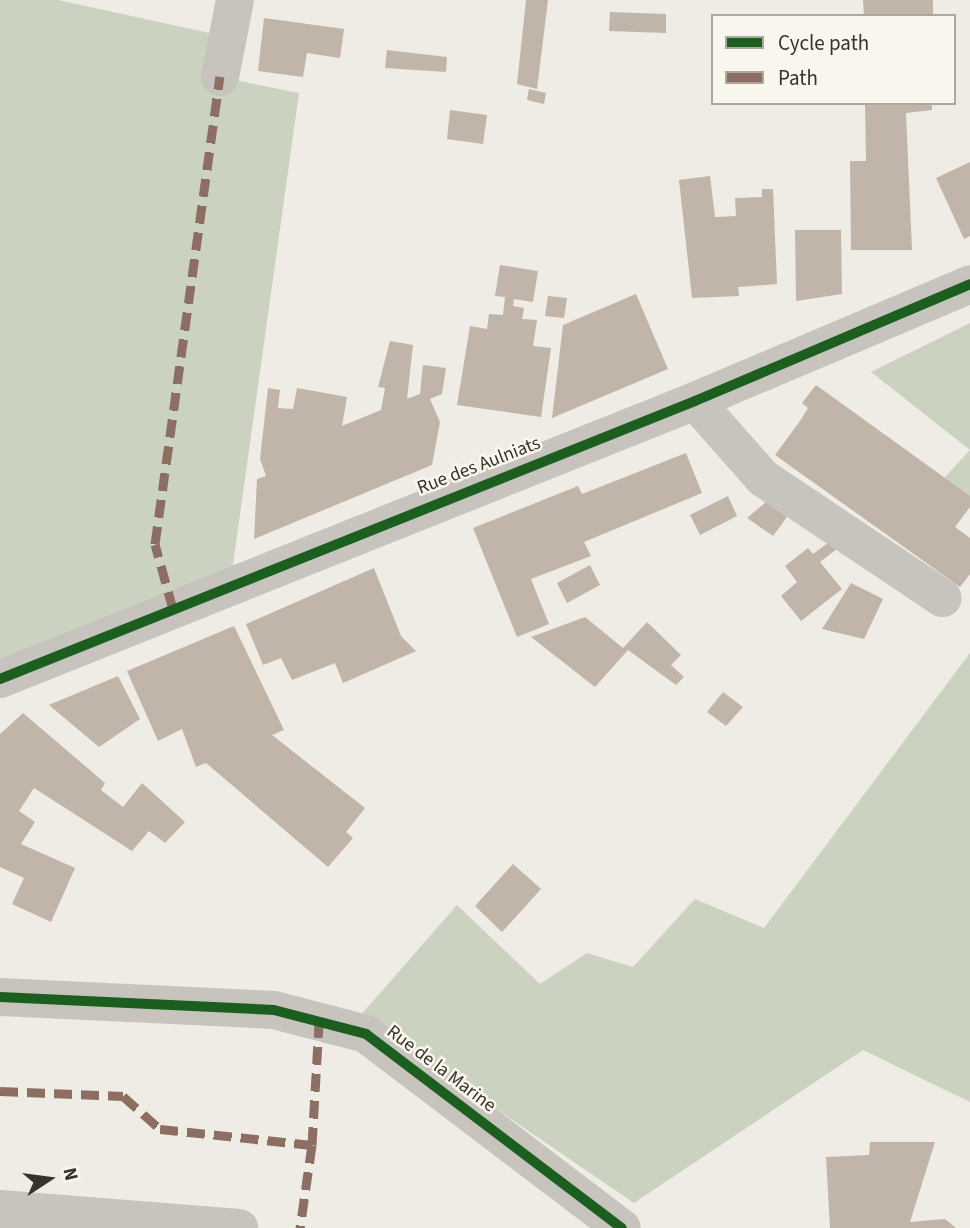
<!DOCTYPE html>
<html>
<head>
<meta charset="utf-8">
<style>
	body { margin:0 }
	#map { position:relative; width:970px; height:1228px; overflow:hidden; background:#eeece4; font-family:"Source Sans 3",sans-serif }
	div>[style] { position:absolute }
	.green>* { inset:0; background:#cbd3c0 }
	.building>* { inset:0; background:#c0b5a8 }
	.minor>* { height:38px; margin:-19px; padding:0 19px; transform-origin:19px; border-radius:19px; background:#c7c4bd }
	.quiet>* { height:9px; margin-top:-4.5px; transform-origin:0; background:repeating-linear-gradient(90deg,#8d6e63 0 18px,transparent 0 27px) }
	.cycleway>* { height:10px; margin:-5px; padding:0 5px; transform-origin:5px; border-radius:5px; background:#1b5e20 }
	span { translate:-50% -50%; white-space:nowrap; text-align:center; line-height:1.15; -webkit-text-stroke:5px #f9f7ed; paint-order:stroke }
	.street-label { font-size:19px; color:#38322b }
	.legend { position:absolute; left:711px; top:14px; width:245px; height:91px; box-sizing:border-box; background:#f9f7ed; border:2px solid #aca89f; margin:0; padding:9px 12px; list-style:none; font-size:21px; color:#38322b }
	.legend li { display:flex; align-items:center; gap:14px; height:35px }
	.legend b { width:35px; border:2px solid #aca89f }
	.north { position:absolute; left:14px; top:1144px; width:70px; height:70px; -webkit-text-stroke:5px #f9f7ed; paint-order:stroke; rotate:77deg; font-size:19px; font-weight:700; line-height:28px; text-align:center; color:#38322b }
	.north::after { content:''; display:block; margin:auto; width:24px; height:32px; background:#38322b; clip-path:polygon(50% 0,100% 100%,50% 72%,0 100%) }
</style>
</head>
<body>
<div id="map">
	<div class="green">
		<i style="clip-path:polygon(0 0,58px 0,228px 37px,220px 77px,299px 93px,230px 586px,0 698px)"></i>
		<i style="clip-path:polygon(970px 323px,970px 498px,944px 478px,970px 450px,871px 372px)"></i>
		<i style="clip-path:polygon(970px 653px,970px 1102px,863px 1050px,634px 1203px,360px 1016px,457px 905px,540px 984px,587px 953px,633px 967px,695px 899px,764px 928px)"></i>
	</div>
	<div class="building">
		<i style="clip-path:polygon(526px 0,548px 0,537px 89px,517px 84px)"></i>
		<i style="clip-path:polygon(863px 0,933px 0,933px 16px,864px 16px)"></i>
		<i style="clip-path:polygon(610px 12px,666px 14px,666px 33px,609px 31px)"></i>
		<i style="clip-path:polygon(264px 18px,344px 29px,340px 58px,307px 53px,303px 77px,258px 71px)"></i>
		<i style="clip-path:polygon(387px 50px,447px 57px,446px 72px,385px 68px)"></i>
		<i style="clip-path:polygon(529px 89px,546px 93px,544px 104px,527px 100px)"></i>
		<i style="clip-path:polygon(865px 103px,932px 103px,932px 110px,906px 113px,912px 250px,851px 250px,850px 161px,866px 161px)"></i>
		<i style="clip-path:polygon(450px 110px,487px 115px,483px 144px,447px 139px)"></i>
		<i style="clip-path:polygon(970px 162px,970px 236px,964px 239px,936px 178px)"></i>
		<i style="clip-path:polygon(710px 176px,715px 217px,736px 216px,735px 198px,762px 197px,762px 189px,773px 189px,777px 284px,738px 287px,739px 296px,692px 298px,679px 180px)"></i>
		<i style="clip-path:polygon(795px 230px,841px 230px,842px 294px,796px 301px)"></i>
		<i style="clip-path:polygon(500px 265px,538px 271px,533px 302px,514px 299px,513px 306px,524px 308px,522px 319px,537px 320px,533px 346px,551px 348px,541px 417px,457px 405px,470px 326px,487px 329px,489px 314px,503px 315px,505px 297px,495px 296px)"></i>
		<i style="clip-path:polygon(636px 294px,668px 369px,552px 418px,563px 325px)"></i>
		<i style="clip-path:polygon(548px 296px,567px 298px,564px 318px,545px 316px)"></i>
		<i style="clip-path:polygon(390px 341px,413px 345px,407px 399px,420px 394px,423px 365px,446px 368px,442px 394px,430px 399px,440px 422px,432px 465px,254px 539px,257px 479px,266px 476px,260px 459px,268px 388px,280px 390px,278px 408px,293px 409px,297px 388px,347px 397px,342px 426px,381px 410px,385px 388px,378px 387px)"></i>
		<i style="clip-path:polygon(816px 385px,970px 496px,970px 507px,955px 527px,970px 538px,970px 574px,960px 587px,775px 455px,800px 421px,808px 408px,802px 403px)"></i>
		<i style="clip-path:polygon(686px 453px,702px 493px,584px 542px,591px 556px,531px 579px,549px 624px,517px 637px,473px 528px,578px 486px,582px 494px)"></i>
		<i style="clip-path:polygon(728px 496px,737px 516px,700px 535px,690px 515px)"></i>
		<i style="clip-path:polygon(766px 502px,787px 517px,773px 536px,747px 518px)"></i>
		<i style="clip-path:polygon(832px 540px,838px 548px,820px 562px,842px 589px,801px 621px,781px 596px,797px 582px,785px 566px,808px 548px,813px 554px)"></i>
		<i style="clip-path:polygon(590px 565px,600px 585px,567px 603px,557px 583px)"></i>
		<i style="clip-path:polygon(374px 568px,401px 636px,416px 651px,343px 683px,335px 663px,292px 680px,281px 658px,263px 665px,246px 624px)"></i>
		<i style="clip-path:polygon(851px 583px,883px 599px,864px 639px,822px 629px)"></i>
		<i style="clip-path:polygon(585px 617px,623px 648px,647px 622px,681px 655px,671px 665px,684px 677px,676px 685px,628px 650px,595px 687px,531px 637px)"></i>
		<i style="clip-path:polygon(234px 626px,284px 730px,272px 735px,365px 808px,346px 832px,353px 838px,328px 867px,206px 763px,196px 767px,182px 729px,158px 741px,127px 671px)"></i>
		<i style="clip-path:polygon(118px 676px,140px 719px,99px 747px,49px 705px)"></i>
		<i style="clip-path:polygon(723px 692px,743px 707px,726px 726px,707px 712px)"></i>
		<i style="clip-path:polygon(23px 713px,105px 783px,101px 790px,123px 807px,142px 783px,185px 822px,165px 843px,149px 831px,132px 851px,34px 788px,19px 811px,35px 822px,21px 844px,75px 868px,51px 922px,12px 904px,24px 878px,0 867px,0 734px)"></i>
		<i style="clip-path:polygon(513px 864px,541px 889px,502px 932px,475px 906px)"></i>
		<i style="clip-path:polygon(870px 1142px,935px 1142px,910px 1222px,945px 1219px,956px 1228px,830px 1228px,826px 1157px,869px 1155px)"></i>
	</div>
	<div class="minor">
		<i style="left:220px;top:77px;width:78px;rotate:-79deg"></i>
		<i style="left:695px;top:401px;width:103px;rotate:48.6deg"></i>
		<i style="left:763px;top:478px;width:216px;rotate:33.8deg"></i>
		<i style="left:0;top:679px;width:749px;rotate:-21.8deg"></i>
		<i style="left:695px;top:401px;width:299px;rotate:-23deg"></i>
		<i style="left:0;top:997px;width:274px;rotate:2.7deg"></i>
		<i style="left:274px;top:1010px;width:95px;rotate:14.6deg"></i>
		<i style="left:366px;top:1034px;width:321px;rotate:37.2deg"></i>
		<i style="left:0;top:1209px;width:240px;rotate:4.5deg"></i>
	</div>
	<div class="quiet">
		<i style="left:173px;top:609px;width:67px;rotate:-105.5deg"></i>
		<i style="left:155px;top:544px;width:472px;rotate:-82.1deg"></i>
		<i style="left:0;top:1091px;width:123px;rotate:2.3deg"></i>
		<i style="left:123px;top:1096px;width:50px;rotate:41.7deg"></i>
		<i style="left:160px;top:1129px;width:153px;rotate:6deg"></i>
		<i style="left:312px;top:1145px;width:84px;rotate:98.2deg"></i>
		<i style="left:312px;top:1145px;width:123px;rotate:-86.7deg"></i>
	</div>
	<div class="cycleway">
		<i style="left:0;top:679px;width:749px;rotate:-21.8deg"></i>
		<i style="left:695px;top:401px;width:299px;rotate:-23deg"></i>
		<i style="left:0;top:997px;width:274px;rotate:2.7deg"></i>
		<i style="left:274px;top:1010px;width:95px;rotate:14.6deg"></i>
		<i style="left:366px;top:1034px;width:321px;rotate:37.2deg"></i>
	</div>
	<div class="street-label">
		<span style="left:479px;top:466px;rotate:-21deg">Rue des Aulniats</span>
		<span style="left:441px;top:1069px;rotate:37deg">Rue de la Marine</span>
	</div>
	<ul class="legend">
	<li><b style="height:9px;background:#1b5e20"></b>Cycle path</li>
	<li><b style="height:9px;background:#8d6e63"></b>Path</li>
	</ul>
	<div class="north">N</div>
</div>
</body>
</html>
